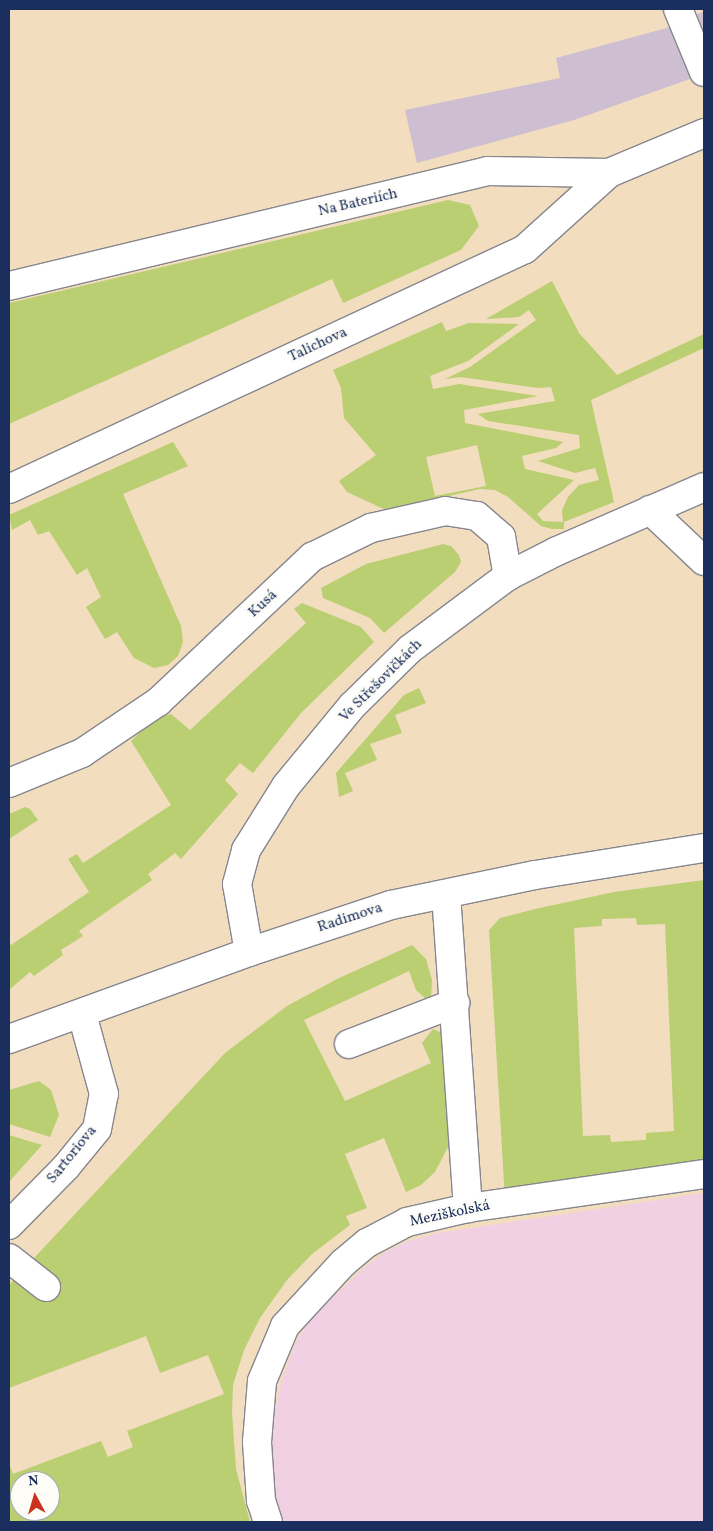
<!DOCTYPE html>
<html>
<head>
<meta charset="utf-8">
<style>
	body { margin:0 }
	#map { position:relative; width:713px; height:1531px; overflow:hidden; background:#f2ddbe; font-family:Vollkorn,serif }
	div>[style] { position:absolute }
	.built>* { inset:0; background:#f1d0e3 }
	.industrial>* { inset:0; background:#cebed1 }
	.green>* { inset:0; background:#bace72 }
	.roads { filter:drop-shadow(1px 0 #86868e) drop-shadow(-1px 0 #86868e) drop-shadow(0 1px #86868e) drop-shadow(0 -1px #86868e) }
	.minor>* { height:28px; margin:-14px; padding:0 14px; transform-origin:14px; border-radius:14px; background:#fff }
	span { translate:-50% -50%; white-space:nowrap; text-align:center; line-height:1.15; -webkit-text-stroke:5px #fdfcf7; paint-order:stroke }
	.street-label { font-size:15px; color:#1b2f5e }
	.frame { position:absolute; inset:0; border:10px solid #1b2f5e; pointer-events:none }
	.north { position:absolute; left:10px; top:1471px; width:50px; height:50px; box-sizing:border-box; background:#fdfcf7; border:1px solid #a3aaba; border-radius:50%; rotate:354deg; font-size:14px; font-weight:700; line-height:20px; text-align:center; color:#1b2f5e }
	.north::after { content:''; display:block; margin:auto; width:18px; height:22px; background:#c8321e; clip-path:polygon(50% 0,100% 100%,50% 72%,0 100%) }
</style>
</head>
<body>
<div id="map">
	<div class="built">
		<i style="clip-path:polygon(704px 1193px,704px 1522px,280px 1522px,272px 1498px,267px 1447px,281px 1383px,296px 1341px,315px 1314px,365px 1267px,385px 1252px,408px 1241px,438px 1233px)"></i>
	</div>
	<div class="industrial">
		<i style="clip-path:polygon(704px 11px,704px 74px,574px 120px,417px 163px,405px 110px,560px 78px,556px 58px,674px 26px)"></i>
	</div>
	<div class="green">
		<i style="clip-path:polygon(448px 200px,470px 205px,479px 226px,461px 250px,343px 303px,332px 279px,9px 424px,9px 303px)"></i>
		<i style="clip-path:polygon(evenodd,552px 281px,579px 333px,617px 375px,704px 334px,704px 348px,591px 400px,614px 502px,564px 522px,564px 529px,552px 529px,541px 526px,508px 497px,495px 490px,480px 489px,386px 510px,347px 492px,339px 481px,376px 455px,344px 418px,341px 388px,333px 370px,442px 322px,446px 331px,469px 323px,519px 324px,468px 361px,430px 376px,433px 389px,459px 384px,538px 396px,464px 410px,465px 423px,563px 442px,556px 448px,522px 456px,525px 469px,574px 480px,537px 514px,543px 521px,563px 522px,562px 510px,568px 497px,579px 485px,599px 480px,595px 468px,575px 473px,538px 461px,580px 448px,579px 435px,488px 421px,478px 414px,555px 401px,551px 387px,538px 388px,461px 377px,445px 379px,470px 367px,536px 320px,529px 310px,519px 317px,486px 319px,552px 281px,477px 445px,486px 486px,435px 496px,426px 457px,477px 445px)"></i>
		<i style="clip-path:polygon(173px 442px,188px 466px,123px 494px,181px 626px,183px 642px,178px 656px,168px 665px,154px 668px,134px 658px,117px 632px,105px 639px,86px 607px,101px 597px,87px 568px,77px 575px,49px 531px,38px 535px,30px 520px,12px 530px,9px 515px)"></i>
		<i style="clip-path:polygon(443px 544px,451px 546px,459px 555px,461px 562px,455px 572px,384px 633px,370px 618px,323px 598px,321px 588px,366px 564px)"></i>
		<i style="clip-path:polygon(302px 603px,361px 627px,374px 642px,301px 713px,253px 773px,240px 763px,225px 780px,238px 794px,181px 859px,175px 853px,148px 874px,152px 880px,79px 931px,83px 936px,61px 950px,63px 955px,34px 976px,30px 972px,9px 990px,9px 943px,11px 945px,89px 892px,68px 859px,77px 854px,83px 863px,171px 805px,131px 741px,154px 719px,171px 714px,190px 730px,306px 623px,294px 609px)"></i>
		<i style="clip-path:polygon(419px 688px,426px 703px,395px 715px,402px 733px,370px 744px,377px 760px,345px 773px,353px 791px,339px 797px,336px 773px,404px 695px)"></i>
		<i style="clip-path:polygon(25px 807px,30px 809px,38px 820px,9px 839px,9px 814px)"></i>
		<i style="clip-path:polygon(evenodd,704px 880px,704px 1159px,505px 1199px,489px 930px,500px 918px,535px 909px,614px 892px,704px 880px,636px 918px,637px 925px,665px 924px,674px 1131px,646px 1133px,646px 1140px,611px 1142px,610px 1135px,583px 1136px,574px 928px,602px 926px,602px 919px,636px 918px)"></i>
		<i style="clip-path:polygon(evenodd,412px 945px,426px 959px,432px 980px,431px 998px,426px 999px,416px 990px,409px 971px,304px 1020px,345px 1101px,431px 1063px,422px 1043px,433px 1029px,444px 1034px,451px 1141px,435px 1172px,421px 1185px,406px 1192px,384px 1138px,345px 1154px,367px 1208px,346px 1216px,350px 1225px,312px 1254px,287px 1280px,260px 1318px,244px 1350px,233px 1385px,232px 1412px,236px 1469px,250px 1522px,9px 1522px,9px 1463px,13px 1474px,101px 1441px,108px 1457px,133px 1447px,127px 1431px,224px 1394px,208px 1355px,160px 1373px,146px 1336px,9px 1388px,9px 1285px,225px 1053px,287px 1006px,337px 979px,412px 945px,20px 1481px,50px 1481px,50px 1511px,20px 1511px,20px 1481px)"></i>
		<i style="clip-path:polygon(39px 1081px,51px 1090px,59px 1115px,50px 1137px,9px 1124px,9px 1090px)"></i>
		<i style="clip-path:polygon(9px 1135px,42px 1145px,9px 1182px)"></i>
	</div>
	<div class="roads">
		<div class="minor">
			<i style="left:678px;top:9px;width:68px;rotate:67.6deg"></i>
			<i style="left:9px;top:286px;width:492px;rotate:-13.5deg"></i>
			<i style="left:487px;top:171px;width:122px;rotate:0.9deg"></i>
			<i style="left:609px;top:173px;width:103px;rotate:-22.8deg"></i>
			<i style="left:9px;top:489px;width:569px;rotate:-24.94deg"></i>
			<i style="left:525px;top:249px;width:113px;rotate:-42.1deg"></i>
			<i style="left:650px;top:510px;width:74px;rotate:43.4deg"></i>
			<i style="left:9px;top:783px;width:79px;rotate:-22.3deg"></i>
			<i style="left:82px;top:753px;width:92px;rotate:-33.9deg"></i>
			<i style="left:158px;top:702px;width:212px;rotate:-43.3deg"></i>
			<i style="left:312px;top:557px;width:66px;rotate:-26.2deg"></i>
			<i style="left:371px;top:528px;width:76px;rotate:-12.9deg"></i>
			<i style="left:445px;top:511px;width:32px;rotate:9deg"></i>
			<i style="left:477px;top:516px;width:32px;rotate:41deg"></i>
			<i style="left:501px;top:537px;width:40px;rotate:80deg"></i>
			<i style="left:446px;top:894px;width:315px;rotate:86deg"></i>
			<i style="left:249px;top:952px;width:69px;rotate:-100deg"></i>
			<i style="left:237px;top:884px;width:35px;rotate:-75deg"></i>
			<i style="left:246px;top:850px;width:75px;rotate:-58deg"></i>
			<i style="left:286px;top:786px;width:104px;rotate:-50.5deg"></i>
			<i style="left:352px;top:706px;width:81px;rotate:-44.5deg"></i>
			<i style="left:410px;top:649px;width:122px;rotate:-36.7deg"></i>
			<i style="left:508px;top:576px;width:55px;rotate:-27deg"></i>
			<i style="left:557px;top:551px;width:160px;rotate:-23.5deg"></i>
			<i style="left:9px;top:1039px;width:255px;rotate:-19.9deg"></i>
			<i style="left:249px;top:952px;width:150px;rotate:-18.3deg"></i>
			<i style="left:391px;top:905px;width:147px;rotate:-11.8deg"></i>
			<i style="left:535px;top:875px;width:171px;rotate:-9.1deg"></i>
			<i style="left:349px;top:1044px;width:114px;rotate:-21.1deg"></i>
			<i style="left:9px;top:1225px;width:81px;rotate:-45.5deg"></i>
			<i style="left:66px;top:1167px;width:49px;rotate:-50.8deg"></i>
			<i style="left:97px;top:1129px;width:36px;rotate:-79deg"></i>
			<i style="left:104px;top:1094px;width:83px;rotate:-105.4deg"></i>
			<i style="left:9px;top:1258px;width:47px;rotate:38.1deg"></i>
			<i style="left:268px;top:1522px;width:22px;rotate:-108deg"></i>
			<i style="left:261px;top:1501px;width:59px;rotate:-93.9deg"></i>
			<i style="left:257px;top:1442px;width:61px;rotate:-85.3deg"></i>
			<i style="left:262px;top:1381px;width:60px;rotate:-67.3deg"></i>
			<i style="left:285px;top:1326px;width:86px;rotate:-47.4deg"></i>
			<i style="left:343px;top:1263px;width:31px;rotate:-40deg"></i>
			<i style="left:367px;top:1243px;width:45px;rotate:-27.7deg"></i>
			<i style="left:407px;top:1222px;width:63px;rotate:-12.9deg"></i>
			<i style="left:468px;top:1208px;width:238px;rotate:-8.2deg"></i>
		</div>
	</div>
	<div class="street-label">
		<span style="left:358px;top:203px;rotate:-13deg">Na Bateriích</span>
		<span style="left:318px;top:345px;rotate:-25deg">Talichova</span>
		<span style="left:263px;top:604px;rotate:-43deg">Kusá</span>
		<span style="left:381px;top:681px;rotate:-45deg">Ve Střešovičkách</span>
		<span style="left:350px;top:918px;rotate:-18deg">Radimova</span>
		<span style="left:72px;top:1155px;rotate:-51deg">Sartoriova</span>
		<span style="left:450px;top:1214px;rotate:-12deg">Meziškolská</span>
	</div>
	<div class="frame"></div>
	<div class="north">N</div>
</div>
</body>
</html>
